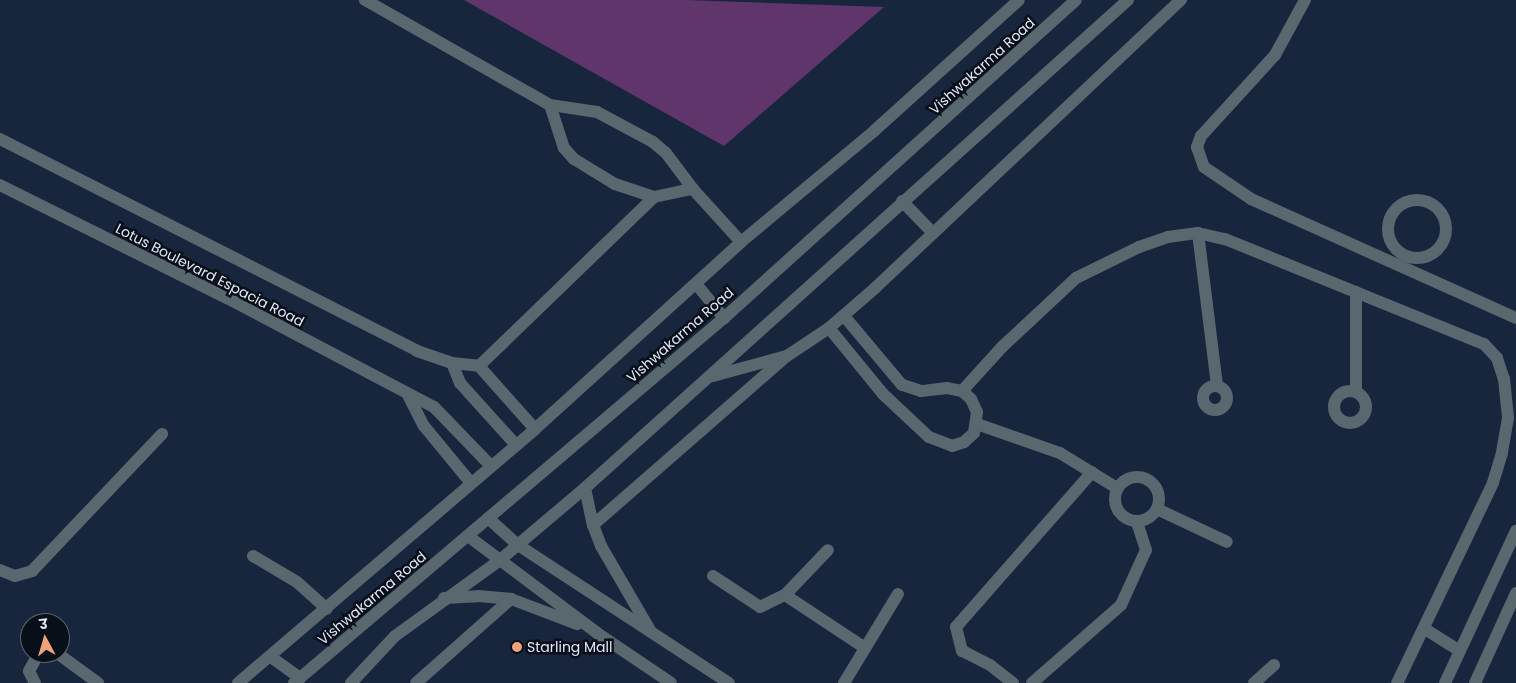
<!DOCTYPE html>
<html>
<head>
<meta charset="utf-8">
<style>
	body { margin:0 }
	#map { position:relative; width:1516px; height:683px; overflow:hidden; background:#17263d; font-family:Poppins,"Noto Sans Devanagari",sans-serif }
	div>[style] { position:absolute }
	.green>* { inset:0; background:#60356c }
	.minor>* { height:12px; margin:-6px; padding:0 6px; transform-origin:6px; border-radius:6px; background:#59676e }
	.minor>.ring { margin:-6px; padding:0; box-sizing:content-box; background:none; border:12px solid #59676e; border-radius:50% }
	.dots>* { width:14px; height:14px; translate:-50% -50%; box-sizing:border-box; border:2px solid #090f19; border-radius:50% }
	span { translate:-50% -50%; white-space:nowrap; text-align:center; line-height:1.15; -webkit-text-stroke:5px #090f19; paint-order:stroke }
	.street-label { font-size:14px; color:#dfe9f8 }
	.poi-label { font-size:14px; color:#dfe9f8 }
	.left { translate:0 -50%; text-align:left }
	.north { position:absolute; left:20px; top:613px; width:50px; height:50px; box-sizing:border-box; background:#090f19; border:1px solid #5f6672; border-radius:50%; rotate:354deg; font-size:14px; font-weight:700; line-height:20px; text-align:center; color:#dfe9f8 }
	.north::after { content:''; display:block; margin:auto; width:18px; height:22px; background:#f0a27a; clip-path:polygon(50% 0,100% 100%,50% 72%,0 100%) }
</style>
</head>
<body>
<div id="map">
	<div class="green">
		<i style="clip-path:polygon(464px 0,686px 0,884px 7px,724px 146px)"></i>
	</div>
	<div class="minor">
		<i style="left:1305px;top:0;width:63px;rotate:118.6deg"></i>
		<i style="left:1275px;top:55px;width:110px;rotate:132.4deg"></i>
		<i style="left:1201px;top:136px;width:12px;rotate:110deg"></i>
		<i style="left:1197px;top:147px;width:21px;rotate:71deg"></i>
		<i style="left:1204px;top:167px;width:57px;rotate:34.2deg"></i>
		<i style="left:1251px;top:199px;width:290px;rotate:24.2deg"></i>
		<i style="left:550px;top:105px;width:45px;rotate:72deg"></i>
		<i style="left:564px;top:148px;width:15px;rotate:48deg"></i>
		<i style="left:574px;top:159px;width:48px;rotate:31.4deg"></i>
		<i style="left:615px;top:184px;width:41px;rotate:18.4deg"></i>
		<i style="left:654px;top:197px;width:40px;rotate:-12deg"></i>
		<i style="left:0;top:139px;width:468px;rotate:26.9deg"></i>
		<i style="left:417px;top:351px;width:37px;rotate:19deg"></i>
		<i style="left:452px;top:363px;width:27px;rotate:6deg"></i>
		<i style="left:479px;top:366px;width:84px;rotate:48.4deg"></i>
		<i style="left:0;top:185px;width:254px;rotate:26.5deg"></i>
		<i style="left:227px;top:298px;width:234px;rotate:27.8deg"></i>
		<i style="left:434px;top:407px;width:82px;rotate:46deg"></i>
		<i class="ring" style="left:1388px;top:200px;width:46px;height:46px"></i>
		<i style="left:902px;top:201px;width:45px;rotate:45.9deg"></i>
		<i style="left:1198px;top:233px;width:153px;rotate:82.9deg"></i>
		<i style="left:741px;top:242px;width:173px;rotate:-39.8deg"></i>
		<i style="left:874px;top:131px;width:195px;rotate:-42.1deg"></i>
		<i style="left:697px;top:285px;width:43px;rotate:50.7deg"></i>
		<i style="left:829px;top:328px;width:85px;rotate:50.7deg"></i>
		<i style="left:883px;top:394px;width:63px;rotate:43.1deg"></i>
		<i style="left:929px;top:437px;width:25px;rotate:21deg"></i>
		<i style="left:952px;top:446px;width:13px;rotate:-18deg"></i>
		<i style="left:964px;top:442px;width:13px;rotate:-42deg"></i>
		<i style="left:974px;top:433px;width:21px;rotate:-82deg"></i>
		<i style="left:977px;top:412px;width:14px;rotate:-115deg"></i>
		<i style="left:971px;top:399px;width:12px;rotate:-138deg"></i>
		<i style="left:962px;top:391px;width:15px;rotate:-169deg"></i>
		<i style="left:947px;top:388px;width:26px;rotate:173deg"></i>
		<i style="left:921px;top:391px;width:20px;rotate:-162deg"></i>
		<i style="left:902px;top:385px;width:90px;rotate:-130deg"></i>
		<i style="left:452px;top:363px;width:22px;rotate:68deg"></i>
		<i style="left:460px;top:383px;width:84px;rotate:47.9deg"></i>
		<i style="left:479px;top:366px;width:243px;rotate:-44deg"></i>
		<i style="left:713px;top:376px;width:73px;rotate:-15.2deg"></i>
		<i class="ring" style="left:1203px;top:386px;width:12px;height:12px"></i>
		<i class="ring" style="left:1334px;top:391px;width:20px;height:20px"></i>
		<i style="left:962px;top:391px;width:59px;rotate:-47.7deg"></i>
		<i style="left:1002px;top:347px;width:101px;rotate:-43deg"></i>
		<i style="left:1076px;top:278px;width:70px;rotate:-26.2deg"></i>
		<i style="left:1139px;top:247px;width:31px;rotate:-19deg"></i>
		<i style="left:1168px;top:237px;width:30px;rotate:-8deg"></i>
		<i style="left:1198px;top:233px;width:28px;rotate:13deg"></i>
		<i style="left:1225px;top:239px;width:279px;rotate:22.1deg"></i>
		<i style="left:1484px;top:344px;width:19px;rotate:47deg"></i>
		<i style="left:1497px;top:358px;width:22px;rotate:72deg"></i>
		<i style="left:1504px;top:379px;width:39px;rotate:84deg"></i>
		<i style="left:1508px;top:418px;width:36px;rotate:100deg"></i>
		<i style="left:1502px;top:453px;width:31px;rotate:107deg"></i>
		<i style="left:1493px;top:483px;width:222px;rotate:115.6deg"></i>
		<i style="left:1356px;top:392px;width:100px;rotate:-90deg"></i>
		<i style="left:407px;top:393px;width:37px;rotate:63deg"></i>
		<i style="left:424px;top:426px;width:74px;rotate:50.5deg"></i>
		<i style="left:977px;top:424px;width:88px;rotate:19.3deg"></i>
		<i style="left:1060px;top:453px;width:67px;rotate:31.6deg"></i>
		<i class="ring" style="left:1115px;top:477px;width:32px;height:32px"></i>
		<i style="left:585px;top:488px;width:38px;rotate:78deg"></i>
		<i style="left:593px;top:525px;width:22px;rotate:69deg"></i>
		<i style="left:601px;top:546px;width:99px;rotate:59.8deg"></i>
		<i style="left:1157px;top:509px;width:77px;rotate:25.2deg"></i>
		<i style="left:488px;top:518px;width:40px;rotate:42deg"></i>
		<i style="left:518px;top:545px;width:252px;rotate:33.2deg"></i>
		<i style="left:593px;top:525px;width:257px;rotate:-41.1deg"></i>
		<i style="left:787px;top:356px;width:50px;rotate:-33.7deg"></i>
		<i style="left:829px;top:328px;width:60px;rotate:-40.9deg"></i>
		<i style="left:874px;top:289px;width:422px;rotate:-43.3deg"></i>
		<i style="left:468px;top:536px;width:161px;rotate:36.9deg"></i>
		<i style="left:597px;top:633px;width:89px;rotate:34deg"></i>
		<i style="left:253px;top:556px;width:51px;rotate:30.6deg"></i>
		<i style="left:297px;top:582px;width:40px;rotate:42deg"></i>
		<i style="left:0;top:570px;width:16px;rotate:22deg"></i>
		<i style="left:15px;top:576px;width:18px;rotate:-16deg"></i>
		<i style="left:32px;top:571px;width:189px;rotate:-46.5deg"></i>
		<i style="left:713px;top:576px;width:56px;rotate:33.4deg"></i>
		<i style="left:760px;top:607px;width:28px;rotate:-26deg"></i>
		<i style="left:785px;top:595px;width:96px;rotate:33.5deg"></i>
		<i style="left:785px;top:595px;width:62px;rotate:-46.3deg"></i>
		<i style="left:444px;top:598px;width:34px;rotate:-3deg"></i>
		<i style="left:478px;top:596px;width:33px;rotate:5deg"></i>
		<i style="left:511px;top:599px;width:71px;rotate:20.7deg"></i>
		<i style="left:1425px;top:629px;width:41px;rotate:32.2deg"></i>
		<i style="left:57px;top:653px;width:51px;rotate:36.2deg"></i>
		<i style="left:271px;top:657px;width:36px;rotate:36deg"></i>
		<i style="left:35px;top:683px;width:13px;rotate:-117deg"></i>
		<i style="left:29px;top:671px;width:21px;rotate:-61deg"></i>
		<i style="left:238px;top:683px;width:391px;rotate:-40.5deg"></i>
		<i style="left:535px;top:429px;width:278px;rotate:-42.2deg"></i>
		<i style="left:741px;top:242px;width:72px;rotate:-132.2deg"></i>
		<i style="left:693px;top:189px;width:45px;rotate:-126.9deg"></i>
		<i style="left:666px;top:153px;width:17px;rotate:-140deg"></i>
		<i style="left:653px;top:142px;width:64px;rotate:-151.8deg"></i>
		<i style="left:597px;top:112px;width:48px;rotate:-171.5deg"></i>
		<i style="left:550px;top:105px;width:213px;rotate:-150.4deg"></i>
		<i style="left:294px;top:683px;width:564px;rotate:-40.33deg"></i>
		<i style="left:724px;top:318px;width:474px;rotate:-42.1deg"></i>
		<i style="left:351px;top:683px;width:64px;rotate:-46.9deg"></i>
		<i style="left:395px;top:636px;width:130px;rotate:-35.9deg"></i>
		<i style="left:500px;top:560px;width:111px;rotate:-40.3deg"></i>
		<i style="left:585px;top:488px;width:730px;rotate:-41.95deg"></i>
		<i style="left:416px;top:683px;width:127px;rotate:-41.5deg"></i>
		<i style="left:844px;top:683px;width:104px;rotate:-58.8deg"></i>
		<i style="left:1013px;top:683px;width:29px;rotate:-142deg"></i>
		<i style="left:990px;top:665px;width:31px;rotate:-153deg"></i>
		<i style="left:962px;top:651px;width:25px;rotate:-104deg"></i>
		<i style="left:956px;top:627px;width:206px;rotate:-48.7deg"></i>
		<i style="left:1032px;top:683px;width:118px;rotate:-41.2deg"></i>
		<i style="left:1121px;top:605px;width:60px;rotate:-65.6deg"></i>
		<i style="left:1146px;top:550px;width:29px;rotate:-108deg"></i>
		<i style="left:1254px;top:683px;width:27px;rotate:-42deg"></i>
		<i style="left:1445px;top:683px;width:168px;rotate:-65deg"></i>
		<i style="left:1475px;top:683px;width:99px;rotate:-65.5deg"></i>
	</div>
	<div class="dots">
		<i style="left:517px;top:647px;background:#f0a27a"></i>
	</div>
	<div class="street-label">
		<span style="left:982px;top:66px;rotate:-42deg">Vishwakarma Road</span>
		<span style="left:210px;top:275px;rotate:27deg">Lotus Boulevard Espacia Road</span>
		<span style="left:680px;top:335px;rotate:-41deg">Vishwakarma Road</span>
		<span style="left:372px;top:598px;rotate:-40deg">Vishwakarma Road</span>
	</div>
	<div class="poi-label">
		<span class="left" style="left:527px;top:647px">Starling Mall</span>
	</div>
	<div class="north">उ</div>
</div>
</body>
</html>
